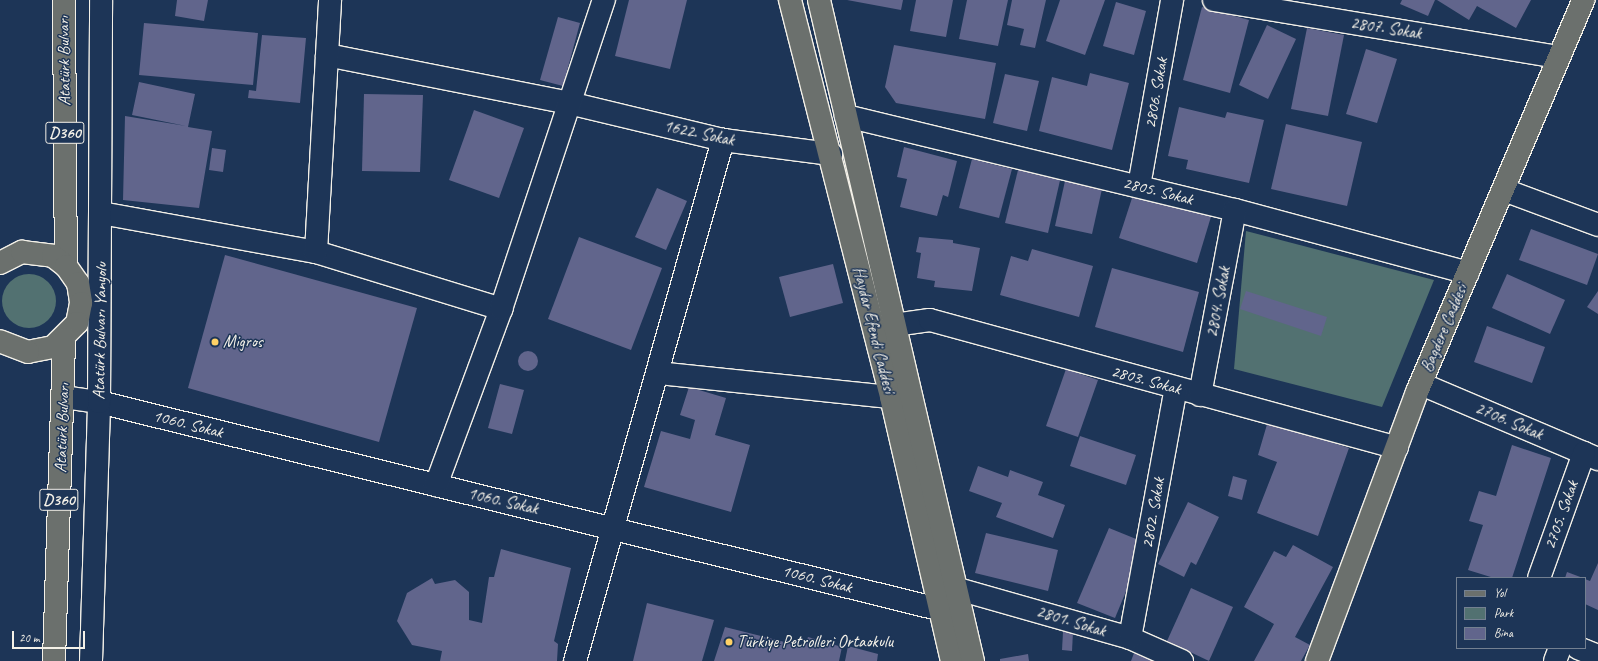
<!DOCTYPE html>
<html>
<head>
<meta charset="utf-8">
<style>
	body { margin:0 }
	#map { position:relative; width:1598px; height:661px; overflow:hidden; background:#1d3557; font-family:Caveat,sans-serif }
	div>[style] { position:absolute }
	.green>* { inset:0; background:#527171 }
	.round { border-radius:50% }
	.building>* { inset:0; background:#61658c }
	.roads { filter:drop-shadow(1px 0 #f4f1e8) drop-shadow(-1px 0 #f4f1e8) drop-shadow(0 1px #f4f1e8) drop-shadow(0 -1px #f4f1e8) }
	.minor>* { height:22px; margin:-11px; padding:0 11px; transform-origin:11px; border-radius:11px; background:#1d3557 }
	.major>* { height:22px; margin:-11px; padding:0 11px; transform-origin:11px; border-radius:11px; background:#6b706d }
	.highway>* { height:22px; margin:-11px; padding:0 11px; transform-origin:11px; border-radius:11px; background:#6b706d }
	.dots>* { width:11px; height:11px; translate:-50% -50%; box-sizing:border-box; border:2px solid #1d3557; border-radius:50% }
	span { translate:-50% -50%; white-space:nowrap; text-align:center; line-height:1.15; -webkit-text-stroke:3px #1d3557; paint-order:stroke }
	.shield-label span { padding:1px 3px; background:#1d3557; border:1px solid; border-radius:3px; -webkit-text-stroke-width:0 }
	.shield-label { font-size:16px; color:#f4f1e8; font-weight:700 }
	.street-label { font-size:17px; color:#f4f1e8 }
	.poi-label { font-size:17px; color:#f4f1e8 }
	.left { translate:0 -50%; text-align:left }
	.legend { position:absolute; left:1456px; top:577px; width:130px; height:72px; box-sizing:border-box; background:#1d3557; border:1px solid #738091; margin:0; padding:5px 7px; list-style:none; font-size:12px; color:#f4f1e8 }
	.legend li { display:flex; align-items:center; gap:8px; height:20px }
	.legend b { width:20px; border:1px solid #738091 }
	.scale { position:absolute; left:12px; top:631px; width:73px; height:18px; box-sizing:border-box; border:2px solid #f4f1e8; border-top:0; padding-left:5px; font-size:12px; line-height:14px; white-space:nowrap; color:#f4f1e8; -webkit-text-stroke:3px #1d3557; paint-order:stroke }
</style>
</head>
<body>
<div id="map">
	<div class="green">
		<i style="clip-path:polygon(1246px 231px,1434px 280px,1382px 407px,1234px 369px)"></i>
		<i class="round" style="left:2px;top:274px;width:54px;height:54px"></i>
	</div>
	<div class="building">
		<i style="clip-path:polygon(177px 0,208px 0,204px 21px,175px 16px)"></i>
		<i style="clip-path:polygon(629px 0,687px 0,670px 69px,615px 56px)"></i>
		<i style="clip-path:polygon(847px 0,903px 0,901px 10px)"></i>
		<i style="clip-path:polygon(916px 0,953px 0,946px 37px,910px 31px)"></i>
		<i style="clip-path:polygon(967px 0,1008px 0,998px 46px,959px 39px)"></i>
		<i style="clip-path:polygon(1012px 0,1046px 0,1035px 48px,1020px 45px,1024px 29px,1007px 25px)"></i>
		<i style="clip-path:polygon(1060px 0,1105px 0,1085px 55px,1046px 41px)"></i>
		<i style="clip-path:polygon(1402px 0,1435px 0,1428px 16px,1400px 4px)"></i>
		<i style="clip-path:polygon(1437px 0,1531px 0,1516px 28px,1477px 6px,1469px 20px)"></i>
		<i style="clip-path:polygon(1116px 2px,1146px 11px,1134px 55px,1103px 46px)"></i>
		<i style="clip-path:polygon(1202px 7px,1249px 20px,1230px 93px,1183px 80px)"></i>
		<i style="clip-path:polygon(558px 17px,580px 23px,563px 86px,540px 80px)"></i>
		<i style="clip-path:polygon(144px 23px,258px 33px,253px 85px,139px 75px)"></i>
		<i style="clip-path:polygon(1267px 25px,1296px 39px,1268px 99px,1239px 85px)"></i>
		<i style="clip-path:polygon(1307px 28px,1344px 35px,1328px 116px,1291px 109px)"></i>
		<i style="clip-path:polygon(262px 35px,306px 38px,300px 103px,248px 98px,249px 90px,256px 91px)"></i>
		<i style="clip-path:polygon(894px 45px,996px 63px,985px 119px,896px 103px,885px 87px)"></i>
		<i style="clip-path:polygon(1366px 49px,1397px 59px,1377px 123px,1346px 114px)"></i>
		<i style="clip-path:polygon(1090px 73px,1129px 83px,1112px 150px,1039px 131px,1052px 77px,1087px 86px)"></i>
		<i style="clip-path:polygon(1005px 74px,1039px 81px,1027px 131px,993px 123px)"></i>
		<i style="clip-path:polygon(139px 82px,195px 94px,188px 127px,212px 131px,199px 208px,123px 200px,125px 116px,186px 126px,132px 115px)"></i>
		<i style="clip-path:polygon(364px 94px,423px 95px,420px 172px,362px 171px)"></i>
		<i style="clip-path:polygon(1179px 107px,1225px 118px,1227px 112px,1264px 120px,1249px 183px,1186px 169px,1188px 160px,1168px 156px)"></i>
		<i style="clip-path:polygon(474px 110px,524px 128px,499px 198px,449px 180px)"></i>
		<i style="clip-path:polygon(1286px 124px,1362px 142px,1347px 206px,1271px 189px)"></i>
		<i style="clip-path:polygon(904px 147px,957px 161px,948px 197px,943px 195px,937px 216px,900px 207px,907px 179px,897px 177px)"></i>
		<i style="clip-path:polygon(212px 148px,226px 150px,223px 172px,209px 170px)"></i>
		<i style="clip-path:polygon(972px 159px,1012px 169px,999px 218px,959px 208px)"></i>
		<i style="clip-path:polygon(1019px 166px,1061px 176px,1048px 233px,1005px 223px)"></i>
		<i style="clip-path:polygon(1065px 181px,1102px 189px,1092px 234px,1055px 226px)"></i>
		<i style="clip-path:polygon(657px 188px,687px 201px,666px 250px,635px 237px)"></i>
		<i style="clip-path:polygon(1133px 195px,1213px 210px,1197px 263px,1119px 238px)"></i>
		<i style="clip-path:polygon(1531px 229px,1598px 254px,1587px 285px,1519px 260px)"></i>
		<i style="clip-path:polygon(579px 237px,662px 268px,631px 350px,548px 319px)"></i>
		<i style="clip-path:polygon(919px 237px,953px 240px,953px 243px,980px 248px,972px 291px,934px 287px,935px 281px,917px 278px,921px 253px,916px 252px)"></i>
		<i style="clip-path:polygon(1032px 249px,1093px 266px,1079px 317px,1000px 295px,1011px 256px,1028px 261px)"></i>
		<i style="clip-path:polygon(225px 255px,417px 308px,379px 442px,188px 388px)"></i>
		<i style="clip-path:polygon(833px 264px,843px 303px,790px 317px,779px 277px)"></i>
		<i style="clip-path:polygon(1112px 268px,1199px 292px,1183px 352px,1095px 327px)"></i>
		<i style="clip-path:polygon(1507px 274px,1565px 300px,1550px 334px,1492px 308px)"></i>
		<i style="clip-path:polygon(1246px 291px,1327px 317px,1321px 336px,1240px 309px)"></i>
		<i style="clip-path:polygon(1598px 291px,1598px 314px,1587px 307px)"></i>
		<i style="clip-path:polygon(1487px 326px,1545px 347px,1532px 383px,1474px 362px)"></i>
		<i class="round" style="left:518px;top:351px;width:20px;height:20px"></i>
		<i style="clip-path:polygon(1066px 369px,1098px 380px,1078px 437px,1046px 426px)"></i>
		<i style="clip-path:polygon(500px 384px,524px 390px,512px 434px,488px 428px)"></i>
		<i style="clip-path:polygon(689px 387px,726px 398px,715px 435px,750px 445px,731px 512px,644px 487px,661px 431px,690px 439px,695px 420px,680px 415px)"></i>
		<i style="clip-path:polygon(1268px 421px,1349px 448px,1318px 536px,1257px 513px,1277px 462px,1258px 455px)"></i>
		<i style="clip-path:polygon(1080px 436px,1136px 455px,1126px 485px,1070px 466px)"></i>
		<i style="clip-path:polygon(1512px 445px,1551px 458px,1512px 578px,1494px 578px,1468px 570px,1483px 525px,1469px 521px,1479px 491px,1496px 496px)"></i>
		<i style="clip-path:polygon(978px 466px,1008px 477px,1010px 470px,1043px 482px,1038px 495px,1065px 505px,1053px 538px,996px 517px,1002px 503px,969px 491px)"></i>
		<i style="clip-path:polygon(1233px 476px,1247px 480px,1242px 500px,1228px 496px)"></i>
		<i style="clip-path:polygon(1188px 502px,1219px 517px,1196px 565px,1191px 562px,1184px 577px,1158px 564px)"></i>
		<i style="clip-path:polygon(1109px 528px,1146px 543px,1115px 618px,1077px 603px)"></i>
		<i style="clip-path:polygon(986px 533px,1058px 550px,1048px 591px,975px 573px)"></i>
		<i style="clip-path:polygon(1293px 545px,1333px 567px,1295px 637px,1310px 645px,1301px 661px,1254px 661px,1274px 624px,1244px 607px,1274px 551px,1286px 557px)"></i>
		<i style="clip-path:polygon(501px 549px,571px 568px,554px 641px,558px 644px,557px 661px,440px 661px,442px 651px,412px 645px,397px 621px,407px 593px,432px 578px,435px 584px,455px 580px,469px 592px,469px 620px,482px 623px,489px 577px,494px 577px)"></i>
		<i style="clip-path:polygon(1598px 563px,1598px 610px,1585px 604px,1585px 579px,1590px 581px)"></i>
		<i style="clip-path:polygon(1567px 572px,1583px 578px,1565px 578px)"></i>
		<i style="clip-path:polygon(1191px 588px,1233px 607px,1209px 661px,1167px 641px)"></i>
		<i style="clip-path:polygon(647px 603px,714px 620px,702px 661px,633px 661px)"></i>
		<i style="clip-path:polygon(725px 627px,804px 647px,808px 637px,842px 647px,839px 661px,714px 661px)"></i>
		<i style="clip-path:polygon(1063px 632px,1073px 632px,1072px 651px,1062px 650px)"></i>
		<i style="clip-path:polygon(848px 646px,878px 654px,877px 661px,845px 661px)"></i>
		<i style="clip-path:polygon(1134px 653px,1154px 661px,1131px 661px)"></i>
		<i style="clip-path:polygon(1028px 654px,1029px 661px,1000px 661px,1000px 659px)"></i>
	</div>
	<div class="roads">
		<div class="minor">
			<i style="left:1214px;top:0;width:349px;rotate:9.4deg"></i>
			<i style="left:327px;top:55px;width:247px;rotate:11.2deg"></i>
			<i style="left:569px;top:103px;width:158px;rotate:13.5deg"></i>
			<i style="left:723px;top:140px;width:109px;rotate:7.4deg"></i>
			<i style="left:846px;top:116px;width:400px;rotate:13.6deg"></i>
			<i style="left:1235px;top:210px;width:241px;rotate:15.1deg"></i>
			<i style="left:1139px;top:186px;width:189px;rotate:-79.9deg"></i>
			<i style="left:1504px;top:190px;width:100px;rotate:20.4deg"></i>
			<i style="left:101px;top:213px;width:219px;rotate:10.3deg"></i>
			<i style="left:316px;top:252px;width:194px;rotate:17.1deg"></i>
			<i style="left:316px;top:252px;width:252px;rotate:-86.8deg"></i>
			<i style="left:894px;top:325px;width:36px;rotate:-8deg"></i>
			<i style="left:930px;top:320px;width:484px;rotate:15.3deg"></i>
			<i style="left:658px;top:373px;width:234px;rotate:5.9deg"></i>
			<i style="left:1421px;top:384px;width:192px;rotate:23deg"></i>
			<i style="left:1200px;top:395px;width:188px;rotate:-79.3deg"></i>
			<i style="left:63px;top:397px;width:36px;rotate:8deg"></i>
			<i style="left:99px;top:402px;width:868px;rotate:13.86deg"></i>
			<i style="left:436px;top:485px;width:188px;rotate:-69.7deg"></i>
			<i style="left:501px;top:309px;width:326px;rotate:-71.6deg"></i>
			<i style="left:1539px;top:578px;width:133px;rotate:-70.2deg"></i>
			<i style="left:958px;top:589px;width:179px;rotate:15.9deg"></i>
			<i style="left:1130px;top:638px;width:57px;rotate:23.9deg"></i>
			<i style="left:1130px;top:638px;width:254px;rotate:-79.6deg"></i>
			<i style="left:1578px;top:648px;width:22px;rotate:22deg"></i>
			<i style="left:91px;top:661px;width:259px;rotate:-88.2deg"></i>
			<i style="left:99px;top:402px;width:402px;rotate:-89.7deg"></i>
			<i style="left:575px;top:661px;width:542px;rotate:-74.14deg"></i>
			<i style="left:1555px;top:661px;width:14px;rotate:-69deg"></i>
		</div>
		<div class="major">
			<i style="left:790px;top:0;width:410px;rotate:75.7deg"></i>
			<i style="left:891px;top:397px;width:271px;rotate:77deg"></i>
			<i style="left:819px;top:0;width:679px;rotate:76.89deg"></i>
			<i style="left:1317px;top:661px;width:287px;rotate:-69.6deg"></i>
			<i style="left:1417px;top:392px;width:426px;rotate:-67deg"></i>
		</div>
		<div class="highway">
			<i style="left:64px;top:0;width:266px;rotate:89.6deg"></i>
			<i style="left:0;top:263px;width:25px;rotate:-27deg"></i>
			<i style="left:22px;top:252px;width:31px;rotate:7deg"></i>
			<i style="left:53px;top:256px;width:16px;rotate:38deg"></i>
			<i style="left:66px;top:266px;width:21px;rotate:55deg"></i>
			<i style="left:78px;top:283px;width:20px;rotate:81deg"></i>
			<i style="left:81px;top:303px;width:20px;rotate:101deg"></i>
			<i style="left:77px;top:323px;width:34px;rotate:135deg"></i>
			<i style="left:53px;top:347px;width:25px;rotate:169deg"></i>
			<i style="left:28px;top:352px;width:30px;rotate:-159deg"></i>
			<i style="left:54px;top:661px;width:322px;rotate:-88.2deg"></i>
		</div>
	</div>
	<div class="dots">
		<i style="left:215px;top:342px;background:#ffd166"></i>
		<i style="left:729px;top:642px;background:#ffd166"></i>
	</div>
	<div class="shield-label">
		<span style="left:65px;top:133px">D360</span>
		<span style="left:59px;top:500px">D360</span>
	</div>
	<div class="street-label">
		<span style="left:1386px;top:28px;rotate:9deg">2807. Sokak</span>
		<span style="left:64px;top:61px;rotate:-91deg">Atatürk Bulvarı</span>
		<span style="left:1156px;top:93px;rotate:-80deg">2806. Sokak</span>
		<span style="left:699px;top:133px;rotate:12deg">1622. Sokak</span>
		<span style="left:1158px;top:191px;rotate:14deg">2805. Sokak</span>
		<span style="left:1218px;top:302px;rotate:-79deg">2804. Sokak</span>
		<span style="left:1444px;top:328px;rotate:-67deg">Bagdere Caddesi</span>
		<span style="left:874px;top:330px;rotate:76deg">Haydar Efendi Caddesi</span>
		<span style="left:100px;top:331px;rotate:-89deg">Atatürk Bulvarı Yanyolu</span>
		<span style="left:1146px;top:380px;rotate:15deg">2803. Sokak</span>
		<span style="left:1509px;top:421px;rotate:23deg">2706. Sokak</span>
		<span style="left:188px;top:424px;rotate:14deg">1060. Sokak</span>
		<span style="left:62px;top:428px;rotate:-88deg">Atatürk Bulvarı</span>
		<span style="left:503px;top:501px;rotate:13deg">1060. Sokak</span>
		<span style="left:1153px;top:513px;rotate:-80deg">2802. Sokak</span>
		<span style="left:1561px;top:515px;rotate:-70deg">2705. Sokak</span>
		<span style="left:817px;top:579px;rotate:14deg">1060. Sokak</span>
		<span style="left:1071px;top:621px;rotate:17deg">2801. Sokak</span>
	</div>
	<div class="poi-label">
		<span class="left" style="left:223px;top:342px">Migros</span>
		<span class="left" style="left:737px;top:642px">Türkiye Petrolleri Ortaokulu</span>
	</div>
	<ul class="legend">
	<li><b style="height:5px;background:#6b706d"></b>Yol</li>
	<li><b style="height:11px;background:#527171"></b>Park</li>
	<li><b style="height:11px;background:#61658c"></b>Bina</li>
	</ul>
	<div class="scale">20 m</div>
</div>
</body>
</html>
